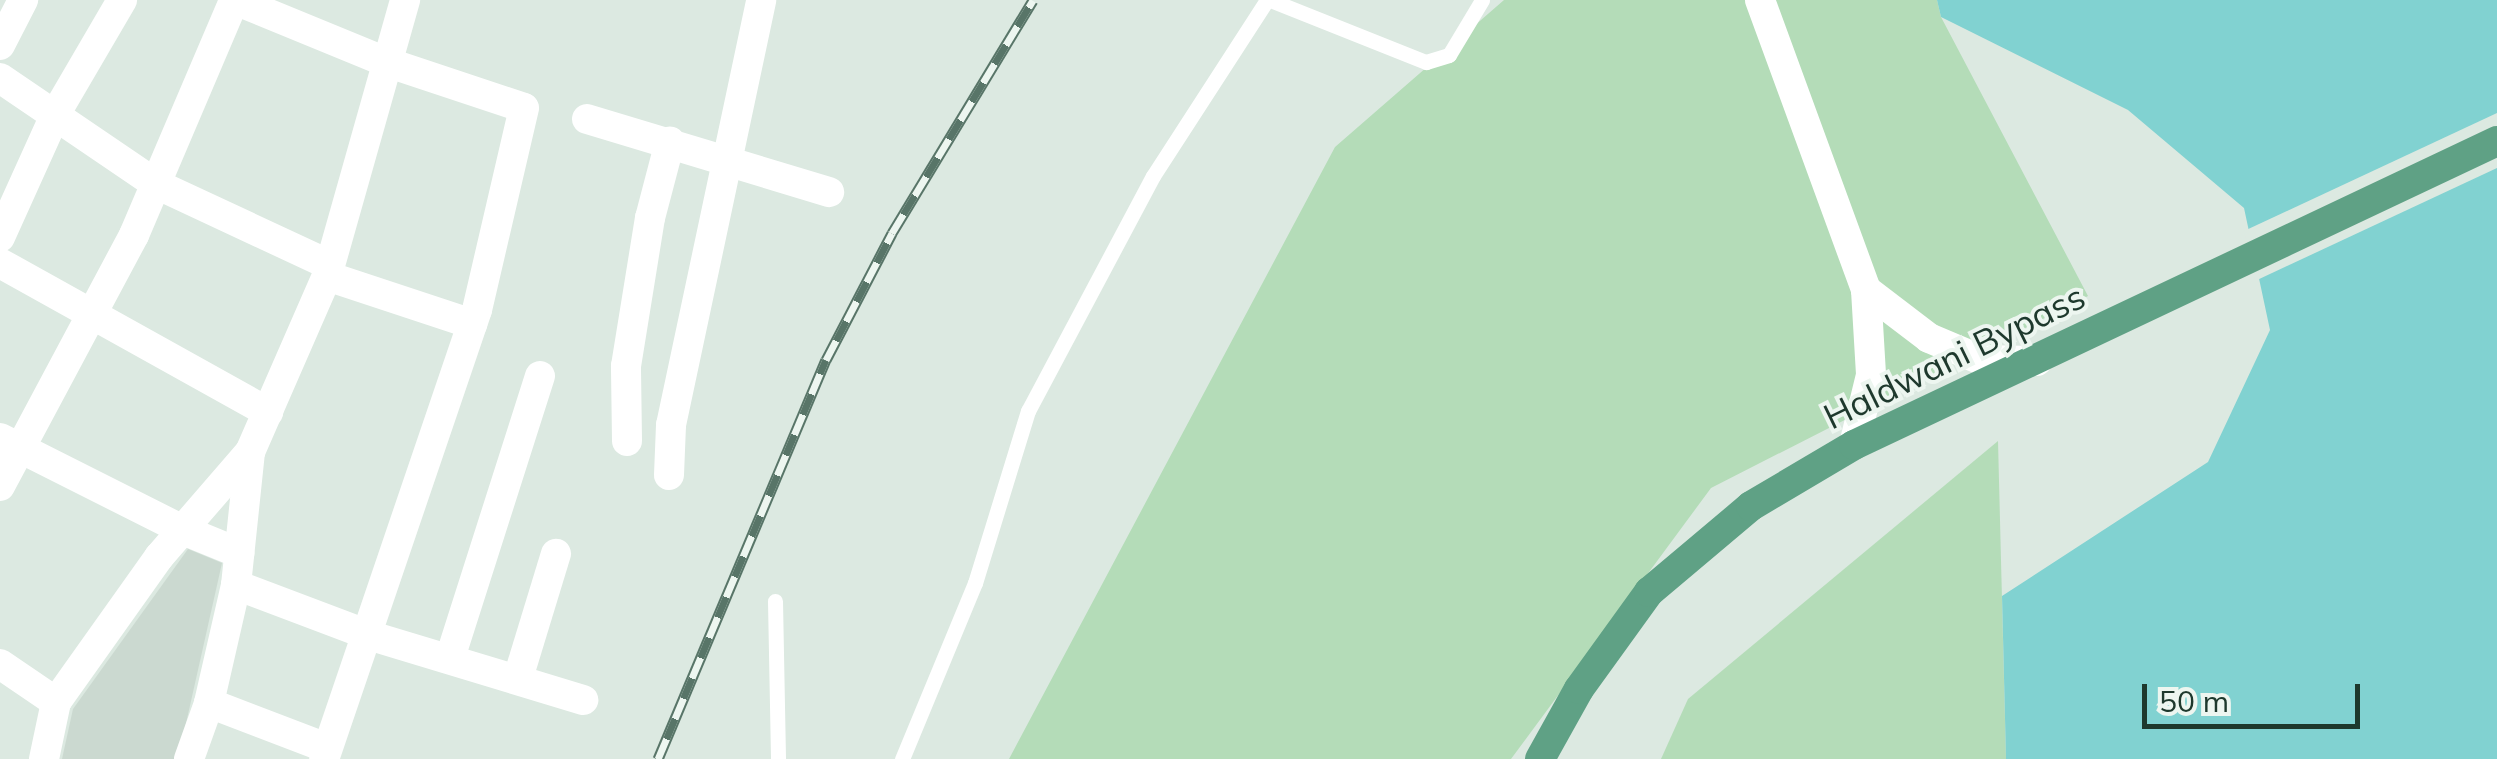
<!DOCTYPE html>
<html>
<head>
<meta charset="utf-8">
<style>
	body { margin:0 }
	#map { position:relative; width:2497px; height:759px; overflow:hidden; background:#dce9e1; font-family:Mulish,sans-serif }
	div>[style] { position:absolute }
	.built>* { inset:0; background:#cbd9d0 }
	.green>* { inset:0; background:#b4dcb8 }
	.water>* { inset:0; background:#81d2d1 }
	.pier>* { inset:0; background:#dce9e1 }
	.lane>* { height:15px; margin:-7.5px; padding:0 7.5px; transform-origin:7.5px; border-radius:7.5px; background:#fff }
	.street>* { height:30px; margin:-15px; padding:0 15px; transform-origin:15px; border-radius:15px; background:#fff }
	.secondary>* { height:30px; margin:-15px; padding:0 15px; transform-origin:15px; border-radius:15px; background:#fff }
	.primary>* { height:30px; margin:-15px; padding:0 15px; transform-origin:15px; border-radius:15px; background:#5fa185 }
	.rail>* { height:11px; margin-top:-5.5px; transform-origin:0; background:repeating-linear-gradient(90deg,#edf6f0 0 22px,#587568 0 44px); box-sizing:border-box; border-block:2px solid #587568 }
	span { translate:-50% -50%; white-space:nowrap; text-align:center; line-height:1.15; -webkit-text-stroke:8px #edf6f0; paint-order:stroke }
	.street-label { font-size:35px; color:#1e392d }
	.scale { position:absolute; left:2142px; top:684px; width:218px; height:45px; box-sizing:border-box; border:5px solid #1e392d; border-top:0; padding-left:12px; font-size:30px; line-height:35px; white-space:nowrap; color:#1e392d; -webkit-text-stroke:8px #edf6f0; paint-order:stroke }
</style>
</head>
<body>
<div id="map">
	<div class="built">
		<i style="clip-path:polygon(188px 549px,222px 563px,178px 759px,62px 759px,73px 709px)"></i>
	</div>
	<div class="green">
		<i style="clip-path:polygon(1504px 0,1937px 0,1941px 17px,2088px 296px,1711px 488px,1511px 759px,1009px 759px,1335px 147px)"></i>
		<i style="clip-path:polygon(1998px 441px,2006px 759px,1661px 759px,1688px 699px)"></i>
	</div>
	<div class="water">
		<i style="clip-path:polygon(1937px 0,2497px 0,2497px 759px,2006px 759px,2002px 596px,2208px 462px,2270px 330px,2244px 208px,2128px 110px,1941px 17px)"></i>
	</div>
	<div class="pier">
		<i style="clip-path:polygon(2497px 113px,2497px 168px,2255px 281px,2244px 231px)"></i>
	</div>
	<div class="lane">
		<i style="left:1270px;top:0;width:168px;rotate:21.7deg"></i>
		<i style="left:1426px;top:62px;width:24px;rotate:-17deg"></i>
		<i style="left:1449px;top:55px;width:64px;rotate:-59deg"></i>
		<i style="left:775px;top:601px;width:158px;rotate:88.9deg"></i>
		<i style="left:902px;top:759px;width:191px;rotate:-67.5deg"></i>
		<i style="left:975px;top:583px;width:180px;rotate:-72.9deg"></i>
		<i style="left:1028px;top:411px;width:266px;rotate:-62deg"></i>
		<i style="left:1153px;top:176px;width:210px;rotate:-57.1deg"></i>
	</div>
	<div class="street">
		<i style="left:235px;top:0;width:163px;rotate:22.3deg"></i>
		<i style="left:386px;top:62px;width:145px;rotate:18.4deg"></i>
		<i style="left:524px;top:108px;width:207px;rotate:103.1deg"></i>
		<i style="left:477px;top:310px;width:474px;rotate:108.8deg"></i>
		<i style="left:0;top:45px;width:51px;rotate:-62.9deg"></i>
		<i style="left:0;top:78px;width:189px;rotate:34.2deg"></i>
		<i style="left:156px;top:184px;width:192px;rotate:25deg"></i>
		<i style="left:587px;top:119px;width:253px;rotate:16.8deg"></i>
		<i style="left:0;top:237px;width:136px;rotate:-65.7deg"></i>
		<i style="left:56px;top:113px;width:131px;rotate:-59.7deg"></i>
		<i style="left:0;top:263px;width:307px;rotate:29.1deg"></i>
		<i style="left:327px;top:276px;width:153px;rotate:18.3deg"></i>
		<i style="left:0;top:438px;width:205px;rotate:26.7deg"></i>
		<i style="left:183px;top:530px;width:61px;rotate:22.3deg"></i>
		<i style="left:627px;top:441px;width:75px;rotate:-90.8deg"></i>
		<i style="left:626px;top:366px;width:150px;rotate:-80.8deg"></i>
		<i style="left:650px;top:218px;width:79px;rotate:-75.3deg"></i>
		<i style="left:250px;top:452px;width:134px;rotate:96deg"></i>
		<i style="left:236px;top:585px;width:141px;rotate:20.7deg"></i>
		<i style="left:368px;top:635px;width:225px;rotate:16.8deg"></i>
		<i style="left:669px;top:475px;width:50px;rotate:-87.7deg"></i>
		<i style="left:671px;top:425px;width:434px;rotate:-78deg"></i>
		<i style="left:0;top:486px;width:285px;rotate:-61.9deg"></i>
		<i style="left:134px;top:235px;width:255px;rotate:-66.9deg"></i>
		<i style="left:236px;top:585px;width:121px;rotate:102.9deg"></i>
		<i style="left:209px;top:703px;width:126px;rotate:20.9deg"></i>
		<i style="left:450px;top:658px;width:296px;rotate:-72.3deg"></i>
		<i style="left:0;top:664px;width:68px;rotate:34.2deg"></i>
		<i style="left:518px;top:678px;width:130px;rotate:-73deg"></i>
		<i style="left:189px;top:759px;width:59px;rotate:-70.3deg"></i>
	</div>
	<div class="secondary">
		<i style="left:1760px;top:0;width:309px;rotate:69.9deg"></i>
		<i style="left:1866px;top:290px;width:85px;rotate:86.6deg"></i>
		<i style="left:1871px;top:375px;width:72px;rotate:103.7deg"></i>
		<i style="left:1866px;top:290px;width:79px;rotate:37.3deg"></i>
		<i style="left:1929px;top:338px;width:56px;rotate:22.9deg"></i>
		<i style="left:1981px;top:360px;width:56px;rotate:1deg"></i>
		<i style="left:44px;top:759px;width:58px;rotate:-78.1deg"></i>
		<i style="left:56px;top:702px;width:178px;rotate:-54.6deg"></i>
		<i style="left:159px;top:557px;width:139px;rotate:-49.1deg"></i>
		<i style="left:250px;top:452px;width:192px;rotate:-66.4deg"></i>
		<i style="left:327px;top:276px;width:287px;rotate:-74.2deg"></i>
	</div>
	<div class="primary">
		<i style="left:1540px;top:759px;width:80px;rotate:-60.9deg"></i>
		<i style="left:1579px;top:689px;width:120px;rotate:-54.2deg"></i>
		<i style="left:1649px;top:592px;width:133px;rotate:-40.1deg"></i>
		<i style="left:1751px;top:506px;width:120px;rotate:-30.6deg"></i>
		<i style="left:1854px;top:445px;width:711px;rotate:-25.3deg"></i>
	</div>
	<div class="rail">
		<i style="left:658px;top:759px;width:433px;rotate:-67.2deg"></i>
		<i style="left:826px;top:360px;width:143px;rotate:-62.5deg"></i>
		<i style="left:892px;top:233px;width:272px;rotate:-58.8deg"></i>
	</div>
	<div class="street-label">
		<span style="left:1954px;top:356px;rotate:-26deg">Haldwani Bypass</span>
	</div>
	<div class="scale">50 m</div>
</div>
</body>
</html>
